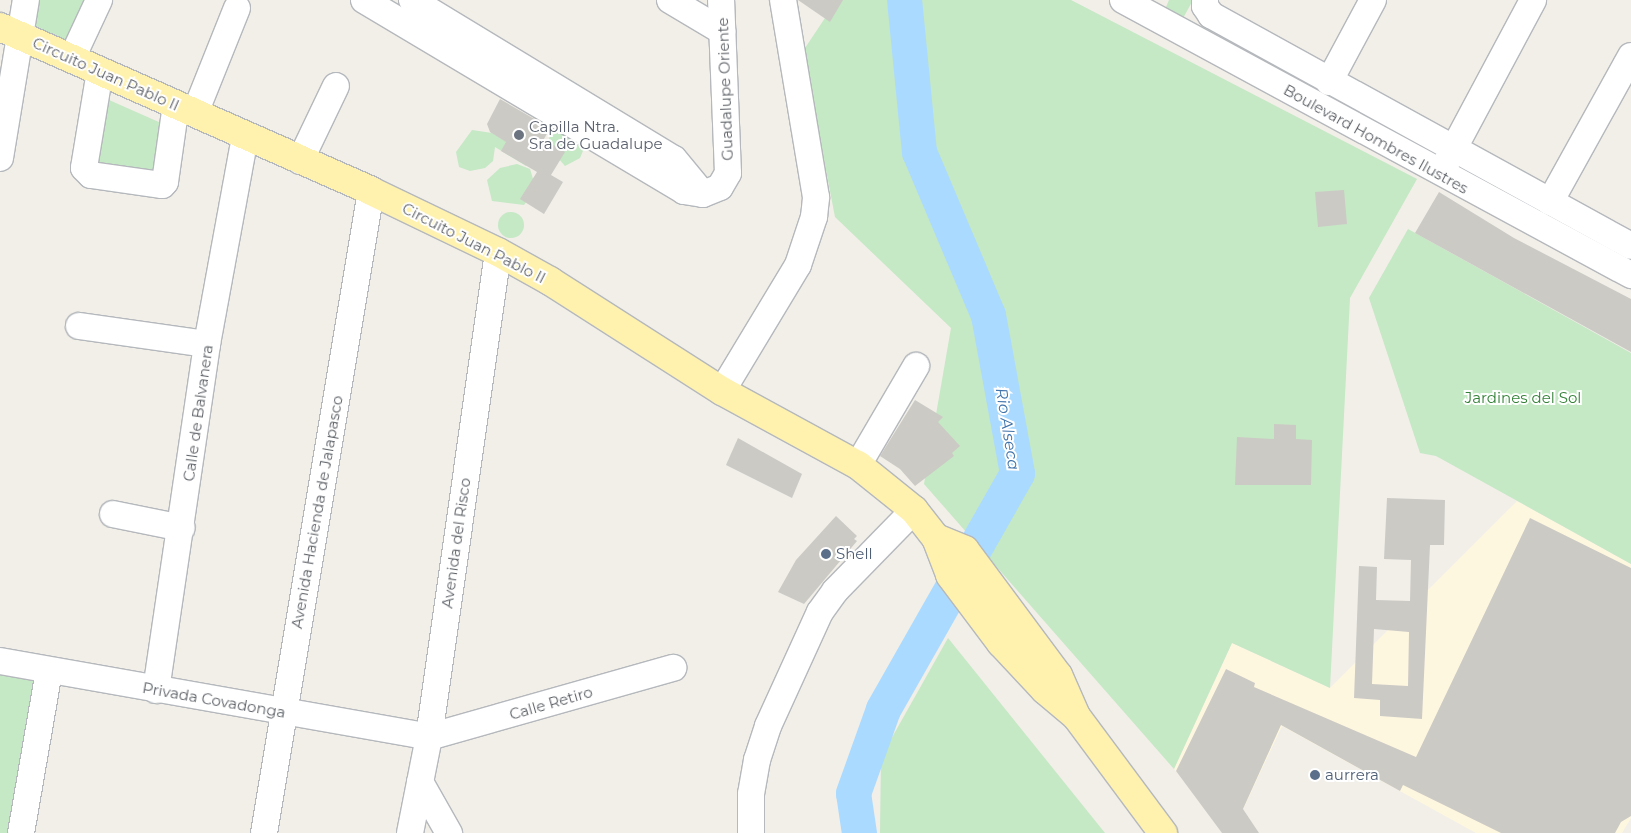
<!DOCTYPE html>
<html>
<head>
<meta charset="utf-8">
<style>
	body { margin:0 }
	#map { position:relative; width:1631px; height:833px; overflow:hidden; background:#f1efe8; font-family:Montserrat,sans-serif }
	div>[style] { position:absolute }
	.commercial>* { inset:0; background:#fef7e0 }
	.green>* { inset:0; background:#c5e8c5 }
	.round { border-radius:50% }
	.river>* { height:35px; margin:-17.5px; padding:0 17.5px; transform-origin:17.5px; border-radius:17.5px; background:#aadaff }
	.building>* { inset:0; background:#cccac5 }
	.roads { filter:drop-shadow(1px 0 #b5b8bc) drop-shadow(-1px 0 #b5b8bc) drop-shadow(0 1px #b5b8bc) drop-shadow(0 -1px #b5b8bc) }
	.minor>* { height:26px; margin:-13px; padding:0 13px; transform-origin:13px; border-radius:13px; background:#fff }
	.major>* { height:28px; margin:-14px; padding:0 14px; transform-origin:14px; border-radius:14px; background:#fff2af }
	.dots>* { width:14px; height:14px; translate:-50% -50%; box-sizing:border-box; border:2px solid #fff; border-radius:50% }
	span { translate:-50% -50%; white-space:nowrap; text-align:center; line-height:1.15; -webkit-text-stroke:4px #fff; paint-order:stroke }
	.street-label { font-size:15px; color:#5f6368 }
	.worship-label { font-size:15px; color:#5b616d }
	.left { translate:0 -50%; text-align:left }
	.park-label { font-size:15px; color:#348238 }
	.service-label { font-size:15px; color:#4e5e75 }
	.water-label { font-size:16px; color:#4174aa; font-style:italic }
</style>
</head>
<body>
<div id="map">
	<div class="commercial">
		<i style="clip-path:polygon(1517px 501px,1631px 564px,1631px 818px,1622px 833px,1476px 833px,1282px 726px,1232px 833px,1174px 769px,1232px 643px,1330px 688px)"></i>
	</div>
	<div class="green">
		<i style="clip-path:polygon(37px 0,94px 0,70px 52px,32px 35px)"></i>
		<i style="clip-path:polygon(837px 0,1071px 0,1417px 179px,1350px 298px,1330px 688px,1232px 643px,1174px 769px,924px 484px,951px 328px,835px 217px,803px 51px)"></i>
		<i style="clip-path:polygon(1169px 0,1193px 0,1181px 22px,1164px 12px)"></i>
		<i style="clip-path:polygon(100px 96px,170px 127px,160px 183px,88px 171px)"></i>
		<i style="clip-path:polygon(472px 130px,492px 133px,531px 157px,526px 166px,495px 147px,493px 161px,485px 168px,470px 171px,459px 167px,456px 152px)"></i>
		<i style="clip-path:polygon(560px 132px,574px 134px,585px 146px,580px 158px,565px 166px,547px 145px,550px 136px)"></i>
		<i style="clip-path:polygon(517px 164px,530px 169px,536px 189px,524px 205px,492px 201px,487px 180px,500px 168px)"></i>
		<i class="round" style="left:498px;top:212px;width:26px;height:26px"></i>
		<i style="clip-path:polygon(1408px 229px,1631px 353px,1631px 564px,1436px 456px,1420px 453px,1369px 298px)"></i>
		<i style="clip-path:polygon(948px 638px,1105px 833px,880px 833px,881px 757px)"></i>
		<i style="clip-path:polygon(0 675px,43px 682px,17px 833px,0 833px)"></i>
	</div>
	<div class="river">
		<i style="left:859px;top:833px;width:40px;rotate:-98.5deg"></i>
		<i style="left:853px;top:793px;width:89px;rotate:-70.3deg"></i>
		<i style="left:883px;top:709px;width:271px;rotate:-60.4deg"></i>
		<i style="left:1017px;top:473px;width:161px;rotate:-100.4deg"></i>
		<i style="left:988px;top:315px;width:177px;rotate:-112.9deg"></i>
		<i style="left:919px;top:152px;width:153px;rotate:-95.6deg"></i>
	</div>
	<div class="building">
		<i style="clip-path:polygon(798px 0,843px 0,830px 22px)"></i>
		<i style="clip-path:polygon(500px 99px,550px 128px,544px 139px,565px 152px,551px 175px,563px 182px,544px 214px,520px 199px,537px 172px,501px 151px,506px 142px,490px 132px,487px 124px)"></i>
		<i style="clip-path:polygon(1344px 190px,1347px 224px,1318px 227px,1315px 192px)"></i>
		<i style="clip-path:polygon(1439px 192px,1514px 238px,1631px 299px,1631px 352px,1415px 233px)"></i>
		<i style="clip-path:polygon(915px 400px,943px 417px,938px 422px,960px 446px,952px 453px,954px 456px,915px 486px,900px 469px,880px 456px)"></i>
		<i style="clip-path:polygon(1274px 424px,1296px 425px,1296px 439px,1312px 440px,1311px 485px,1235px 485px,1237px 437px,1274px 439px)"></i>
		<i style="clip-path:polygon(738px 438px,802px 474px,792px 498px,726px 465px)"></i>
		<i style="clip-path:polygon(evenodd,1387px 498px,1445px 500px,1444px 545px,1430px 545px,1422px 719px,1380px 716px,1380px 700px,1354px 698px,1359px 566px,1377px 567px,1376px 600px,1410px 601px,1411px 560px,1384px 559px,1387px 498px,1374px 629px,1409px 632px,1408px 686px,1372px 684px,1374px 629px)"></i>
		<i style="clip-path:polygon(836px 516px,857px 536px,854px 539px,857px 541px,804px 604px,778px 592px,796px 560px)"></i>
		<i style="clip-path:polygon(1530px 518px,1631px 568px,1631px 816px,1621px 822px,1615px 833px,1501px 833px,1403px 785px,1400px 791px,1281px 725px,1243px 809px,1259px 833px,1222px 833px,1176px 771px,1226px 669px,1255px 683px,1254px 687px,1416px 757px)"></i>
	</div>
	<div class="roads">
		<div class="minor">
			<i style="left:364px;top:0;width:373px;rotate:30.8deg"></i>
			<i style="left:684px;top:191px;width:19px;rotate:9deg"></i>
			<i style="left:703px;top:194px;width:18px;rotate:-22deg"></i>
			<i style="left:720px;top:187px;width:16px;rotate:-60deg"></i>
			<i style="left:728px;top:173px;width:173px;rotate:-92.3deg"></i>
			<i style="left:412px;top:0;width:306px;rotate:31.3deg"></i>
			<i style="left:674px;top:159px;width:45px;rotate:50.4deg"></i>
			<i style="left:670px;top:0;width:61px;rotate:30.8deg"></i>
			<i style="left:1123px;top:0;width:578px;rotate:28.43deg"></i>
			<i style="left:1205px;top:0;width:6px;rotate:90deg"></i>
			<i style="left:1205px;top:6px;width:11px;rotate:56deg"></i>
			<i style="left:1211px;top:15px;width:479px;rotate:28.8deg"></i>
			<i style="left:72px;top:58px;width:64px;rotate:-65deg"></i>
			<i style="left:100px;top:71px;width:98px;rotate:99.4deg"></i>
			<i style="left:84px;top:168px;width:10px;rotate:45deg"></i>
			<i style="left:91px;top:175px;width:72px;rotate:8deg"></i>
			<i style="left:162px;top:185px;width:4px;rotate:-45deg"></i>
			<i style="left:165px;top:182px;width:78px;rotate:-81.9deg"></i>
			<i style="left:1329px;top:82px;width:93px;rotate:-61.8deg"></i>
			<i style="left:195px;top:113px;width:113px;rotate:-68.2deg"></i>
			<i style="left:0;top:158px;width:160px;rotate:-80.7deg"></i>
			<i style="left:300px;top:161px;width:83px;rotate:-64.4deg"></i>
			<i style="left:1445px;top:165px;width:187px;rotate:-61.9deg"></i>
			<i style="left:1550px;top:202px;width:167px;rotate:-61deg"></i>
			<i style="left:79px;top:326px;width:129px;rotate:8deg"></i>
			<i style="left:722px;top:391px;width:147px;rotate:-58.9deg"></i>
			<i style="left:798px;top:265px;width:51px;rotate:-71.6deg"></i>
			<i style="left:814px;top:217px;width:20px;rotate:-84deg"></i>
			<i style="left:816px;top:197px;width:200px;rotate:-99.5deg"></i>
			<i style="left:858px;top:465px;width:115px;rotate:-59.6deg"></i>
			<i style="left:113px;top:514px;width:70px;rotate:11.5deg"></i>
			<i style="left:0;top:661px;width:436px;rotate:10deg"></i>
			<i style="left:429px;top:737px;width:254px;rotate:-15.8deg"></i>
			<i style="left:156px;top:690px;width:350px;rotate:-81.6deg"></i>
			<i style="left:207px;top:344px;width:211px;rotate:-79.6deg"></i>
			<i style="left:420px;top:782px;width:59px;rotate:60.4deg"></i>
			<i style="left:21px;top:833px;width:164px;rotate:-80.2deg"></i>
			<i style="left:264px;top:833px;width:651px;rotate:-80.54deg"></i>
			<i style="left:410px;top:833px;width:98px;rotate:-78.8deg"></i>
			<i style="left:429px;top:737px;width:490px;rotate:-81.9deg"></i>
			<i style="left:751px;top:833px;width:39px;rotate:-90deg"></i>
			<i style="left:751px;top:794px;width:35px;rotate:-80deg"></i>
			<i style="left:757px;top:760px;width:36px;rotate:-72deg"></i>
			<i style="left:768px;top:726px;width:125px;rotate:-65.5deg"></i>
			<i style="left:820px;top:612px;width:26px;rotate:-54deg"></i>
			<i style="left:835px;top:591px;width:113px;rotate:-45.7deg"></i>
		</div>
		<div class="major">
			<i style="left:0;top:27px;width:406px;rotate:23.8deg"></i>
			<i style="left:371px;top:191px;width:141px;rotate:25.7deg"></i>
			<i style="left:498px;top:252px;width:60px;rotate:29.1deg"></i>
			<i style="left:550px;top:281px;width:204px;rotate:32.6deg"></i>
			<i style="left:722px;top:391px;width:155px;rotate:28.6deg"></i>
			<i style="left:858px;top:465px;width:72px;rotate:38.8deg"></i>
			<i style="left:914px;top:510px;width:36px;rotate:52deg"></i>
			<i style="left:936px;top:538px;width:40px;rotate:69deg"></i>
			<i style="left:950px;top:575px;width:85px;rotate:53.1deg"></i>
			<i style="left:1001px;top:643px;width:64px;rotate:46.9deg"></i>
			<i style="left:1045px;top:690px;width:40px;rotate:40deg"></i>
			<i style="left:936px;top:538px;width:31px;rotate:22deg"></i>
			<i style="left:965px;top:550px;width:156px;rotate:53.4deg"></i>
			<i style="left:1058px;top:675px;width:45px;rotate:66.3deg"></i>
			<i style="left:1076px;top:716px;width:146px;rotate:53.4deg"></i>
		</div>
	</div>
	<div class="dots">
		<i style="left:519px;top:135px;background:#6b7280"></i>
		<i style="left:826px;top:554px;background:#5c6f8a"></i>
		<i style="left:1315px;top:775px;background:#5c6f8a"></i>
	</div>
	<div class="street-label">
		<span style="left:106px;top:74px;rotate:24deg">Circuito Juan Pablo II</span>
		<span style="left:725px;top:89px;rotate:-92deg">Guadalupe Oriente</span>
		<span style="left:1376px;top:139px;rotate:29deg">Boulevard Hombres Ilustres</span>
		<span style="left:474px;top:243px;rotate:27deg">Circuito Juan Pablo II</span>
		<span style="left:198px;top:413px;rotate:-82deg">Calle de Balvanera</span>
		<span style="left:317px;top:512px;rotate:-80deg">Avenida Hacienda de Jalapasco</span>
		<span style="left:456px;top:543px;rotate:-82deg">Avenida del Risco</span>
		<span style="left:214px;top:700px;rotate:10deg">Privada Covadonga</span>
		<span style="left:551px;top:703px;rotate:-16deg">Calle Retiro</span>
	</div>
	<div class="worship-label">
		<span class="left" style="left:529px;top:135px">Capilla Ntra.<br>Sra de Guadalupe</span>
	</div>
	<div class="park-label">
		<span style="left:1523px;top:398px">Jardines del Sol</span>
	</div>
	<div class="service-label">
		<span class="left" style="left:836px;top:554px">Shell</span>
		<span class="left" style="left:1325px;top:775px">aurrera</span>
	</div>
	<div class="water-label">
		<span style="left:1007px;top:429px;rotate:81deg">Rio Alseca</span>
	</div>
</div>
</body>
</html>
